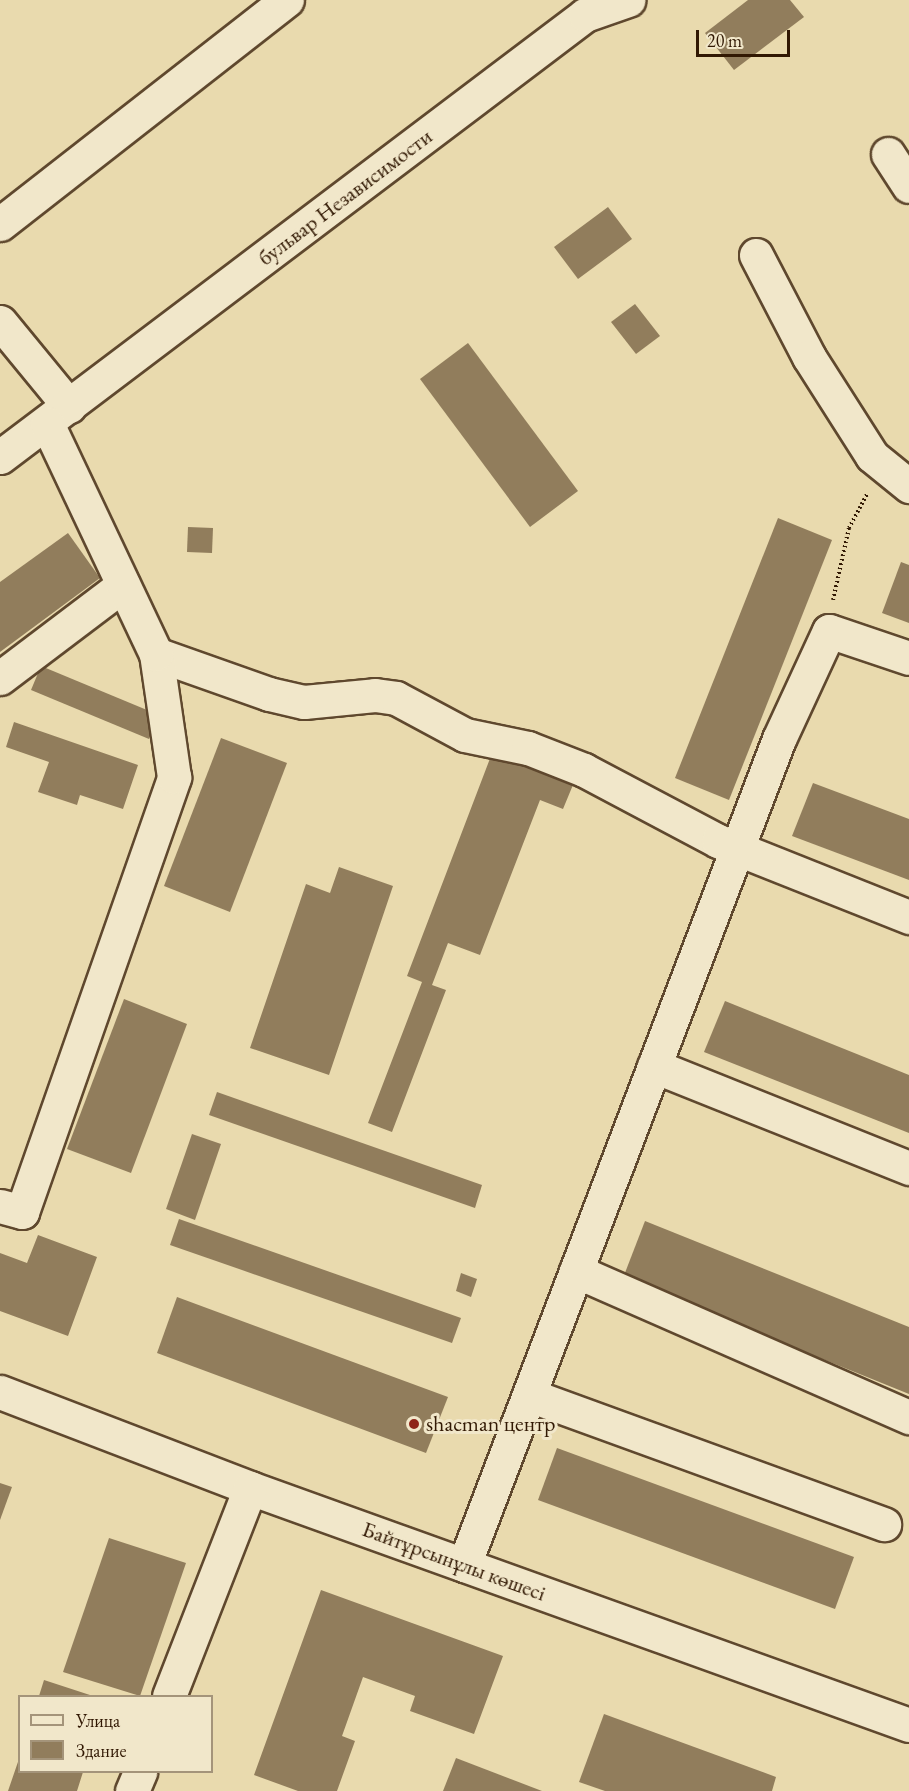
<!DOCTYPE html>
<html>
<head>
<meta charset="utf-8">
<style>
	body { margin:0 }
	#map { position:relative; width:909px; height:1791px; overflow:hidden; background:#e9daae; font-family:"EB Garamond",serif }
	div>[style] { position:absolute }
	.building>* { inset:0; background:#917d5c }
	.path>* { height:4px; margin-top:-2px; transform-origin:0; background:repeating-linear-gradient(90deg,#311803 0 1.5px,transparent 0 4.5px) }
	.roads { filter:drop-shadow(2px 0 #5f482e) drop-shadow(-2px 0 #5f482e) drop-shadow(0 2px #5f482e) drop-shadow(0 -2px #5f482e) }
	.minor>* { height:33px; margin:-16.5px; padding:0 16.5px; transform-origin:16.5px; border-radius:16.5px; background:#f1e7ca }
	.dots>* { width:16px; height:16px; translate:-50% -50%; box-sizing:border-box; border:3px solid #f1e7ca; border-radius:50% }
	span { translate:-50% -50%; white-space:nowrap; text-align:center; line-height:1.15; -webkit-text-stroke:6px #f1e7ca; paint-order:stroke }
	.street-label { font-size:22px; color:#311803 }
	.poi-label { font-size:22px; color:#311803 }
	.left { translate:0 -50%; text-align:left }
	.legend { position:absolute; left:18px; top:1695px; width:195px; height:78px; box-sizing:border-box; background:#f1e7ca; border:2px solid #a4947a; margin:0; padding:8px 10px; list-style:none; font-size:18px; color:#311803 }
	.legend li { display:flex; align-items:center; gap:12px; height:30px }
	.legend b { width:30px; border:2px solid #a4947a }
	.scale { position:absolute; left:696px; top:30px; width:94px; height:27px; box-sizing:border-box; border:3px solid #311803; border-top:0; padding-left:8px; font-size:18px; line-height:21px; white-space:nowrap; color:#311803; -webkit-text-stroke:4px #f1e7ca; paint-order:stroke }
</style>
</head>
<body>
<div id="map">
	<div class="building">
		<i style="clip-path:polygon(748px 0,790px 0,804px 17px,734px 70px,705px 33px)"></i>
		<i style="clip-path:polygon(608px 207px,632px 239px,578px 279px,554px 247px)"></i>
		<i style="clip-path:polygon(635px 304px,660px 336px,636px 354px,611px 322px)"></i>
		<i style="clip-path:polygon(468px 343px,578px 491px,530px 527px,420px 379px)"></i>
		<i style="clip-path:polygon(778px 518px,832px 540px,729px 800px,675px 778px)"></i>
		<i style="clip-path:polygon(188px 527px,213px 528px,212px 553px,187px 552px)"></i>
		<i style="clip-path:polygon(68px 533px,100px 578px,0 652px,0 582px)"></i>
		<i style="clip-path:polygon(901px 562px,909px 565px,909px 623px,882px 613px)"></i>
		<i style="clip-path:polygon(41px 666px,159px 715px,149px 739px,31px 690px)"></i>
		<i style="clip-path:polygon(14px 722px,138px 765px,123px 809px,80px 795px,77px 805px,38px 792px,49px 762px,6px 747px)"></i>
		<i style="clip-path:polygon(221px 738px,287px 763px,230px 912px,164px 886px)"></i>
		<i style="clip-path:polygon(494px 748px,575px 780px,563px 809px,540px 800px,480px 955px,448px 943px,432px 985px,446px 990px,392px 1132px,368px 1123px,422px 982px,407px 976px)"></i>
		<i style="clip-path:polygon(813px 783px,909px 819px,909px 880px,792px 836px)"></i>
		<i style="clip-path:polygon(339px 867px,393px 886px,329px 1075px,250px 1048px,306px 884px,330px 893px)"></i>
		<i style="clip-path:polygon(124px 999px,187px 1024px,131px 1173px,67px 1149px)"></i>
		<i style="clip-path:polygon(725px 1001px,909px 1075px,909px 1133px,704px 1052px)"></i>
		<i style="clip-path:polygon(217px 1092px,482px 1185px,475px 1208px,209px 1115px)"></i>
		<i style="clip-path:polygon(192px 1134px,221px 1144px,195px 1220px,166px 1209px)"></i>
		<i style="clip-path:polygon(179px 1219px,461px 1318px,452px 1343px,170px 1245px)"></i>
		<i style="clip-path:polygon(645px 1221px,909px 1327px,909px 1394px,623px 1278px)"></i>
		<i style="clip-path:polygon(38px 1235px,97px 1257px,68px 1336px,0 1311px,0 1253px,27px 1263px)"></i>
		<i style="clip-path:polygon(461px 1273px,477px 1279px,471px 1297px,456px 1291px)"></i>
		<i style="clip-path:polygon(177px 1297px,448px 1397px,426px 1453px,157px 1353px)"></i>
		<i style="clip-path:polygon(557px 1448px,854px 1557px,835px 1609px,538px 1500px)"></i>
		<i style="clip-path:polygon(0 1483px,12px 1487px,0 1520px)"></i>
		<i style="clip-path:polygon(109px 1538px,186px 1563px,140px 1696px,63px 1672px)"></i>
		<i style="clip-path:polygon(321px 1590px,503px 1656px,474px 1734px,410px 1711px,415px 1696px,363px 1677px,342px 1736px,355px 1741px,337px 1791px,298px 1791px,254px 1775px)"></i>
		<i style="clip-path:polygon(44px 1680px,93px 1696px,39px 1696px)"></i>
		<i style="clip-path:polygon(604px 1714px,776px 1777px,772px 1791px,605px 1791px,579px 1782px)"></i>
		<i style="clip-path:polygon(20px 1756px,20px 1772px,83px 1772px,77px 1791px,8px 1791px)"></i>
		<i style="clip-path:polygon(456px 1758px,542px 1791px,443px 1791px)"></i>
	</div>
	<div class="path">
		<i style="left:833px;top:600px;width:74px;rotate:-77.5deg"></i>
		<i style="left:849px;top:528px;width:38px;rotate:-62deg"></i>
	</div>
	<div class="roads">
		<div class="minor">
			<i style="left:888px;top:154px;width:38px;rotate:57deg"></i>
			<i style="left:0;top:224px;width:364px;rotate:-38deg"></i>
			<i style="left:756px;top:255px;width:115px;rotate:62.5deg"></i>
			<i style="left:809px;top:357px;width:117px;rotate:57.5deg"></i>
			<i style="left:872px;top:456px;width:48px;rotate:39deg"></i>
			<i style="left:0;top:322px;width:109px;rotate:50.6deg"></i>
			<i style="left:0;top:457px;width:733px;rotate:-37.07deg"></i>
			<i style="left:585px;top:15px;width:46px;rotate:-19.2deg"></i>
			<i style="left:156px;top:654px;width:120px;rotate:19.5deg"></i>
			<i style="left:269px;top:694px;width:36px;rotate:13deg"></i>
			<i style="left:304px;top:702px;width:71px;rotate:-5.6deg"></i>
			<i style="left:375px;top:695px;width:21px;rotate:8deg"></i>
			<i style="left:396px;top:698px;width:78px;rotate:28.2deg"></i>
			<i style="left:465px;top:735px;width:64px;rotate:11.7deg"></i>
			<i style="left:528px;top:748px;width:60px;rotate:21.4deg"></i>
			<i style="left:584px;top:770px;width:152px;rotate:27.9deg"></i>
			<i style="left:718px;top:841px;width:206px;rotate:21.7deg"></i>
			<i style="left:0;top:678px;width:154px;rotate:-37.1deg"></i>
			<i style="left:654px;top:1066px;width:275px;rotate:21.8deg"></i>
			<i style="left:0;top:1206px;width:23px;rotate:15deg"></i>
			<i style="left:22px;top:1212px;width:461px;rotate:-70.7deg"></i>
			<i style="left:174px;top:777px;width:124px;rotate:-98.3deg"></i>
			<i style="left:156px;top:654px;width:255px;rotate:-115.3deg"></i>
			<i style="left:576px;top:1271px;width:364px;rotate:23.7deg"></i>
			<i style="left:0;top:1392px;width:268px;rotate:21deg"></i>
			<i style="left:250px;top:1488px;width:700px;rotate:19.78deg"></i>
			<i style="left:529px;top:1395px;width:378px;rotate:20deg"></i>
			<i style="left:464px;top:1565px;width:884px;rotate:-69.13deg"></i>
			<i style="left:779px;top:739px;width:119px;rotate:-65.2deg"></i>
			<i style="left:829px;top:631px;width:84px;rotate:18.6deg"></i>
			<i style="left:169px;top:1696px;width:223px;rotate:-68.7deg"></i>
			<i style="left:132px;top:1791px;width:21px;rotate:-67deg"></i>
		</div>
	</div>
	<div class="dots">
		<i style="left:414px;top:1424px;background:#8f2418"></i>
	</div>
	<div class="street-label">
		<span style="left:345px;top:197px;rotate:-37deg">бульвар Независимости</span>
		<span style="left:454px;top:1561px;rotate:20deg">Байтұрсынұлы көшесі</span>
	</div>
	<div class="poi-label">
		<span class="left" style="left:426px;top:1424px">shacman центр</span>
	</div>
	<ul class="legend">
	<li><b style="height:8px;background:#f1e7ca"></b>Улица</li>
	<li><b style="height:16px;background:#917d5c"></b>Здание</li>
	</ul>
	<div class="scale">20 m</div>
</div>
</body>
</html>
